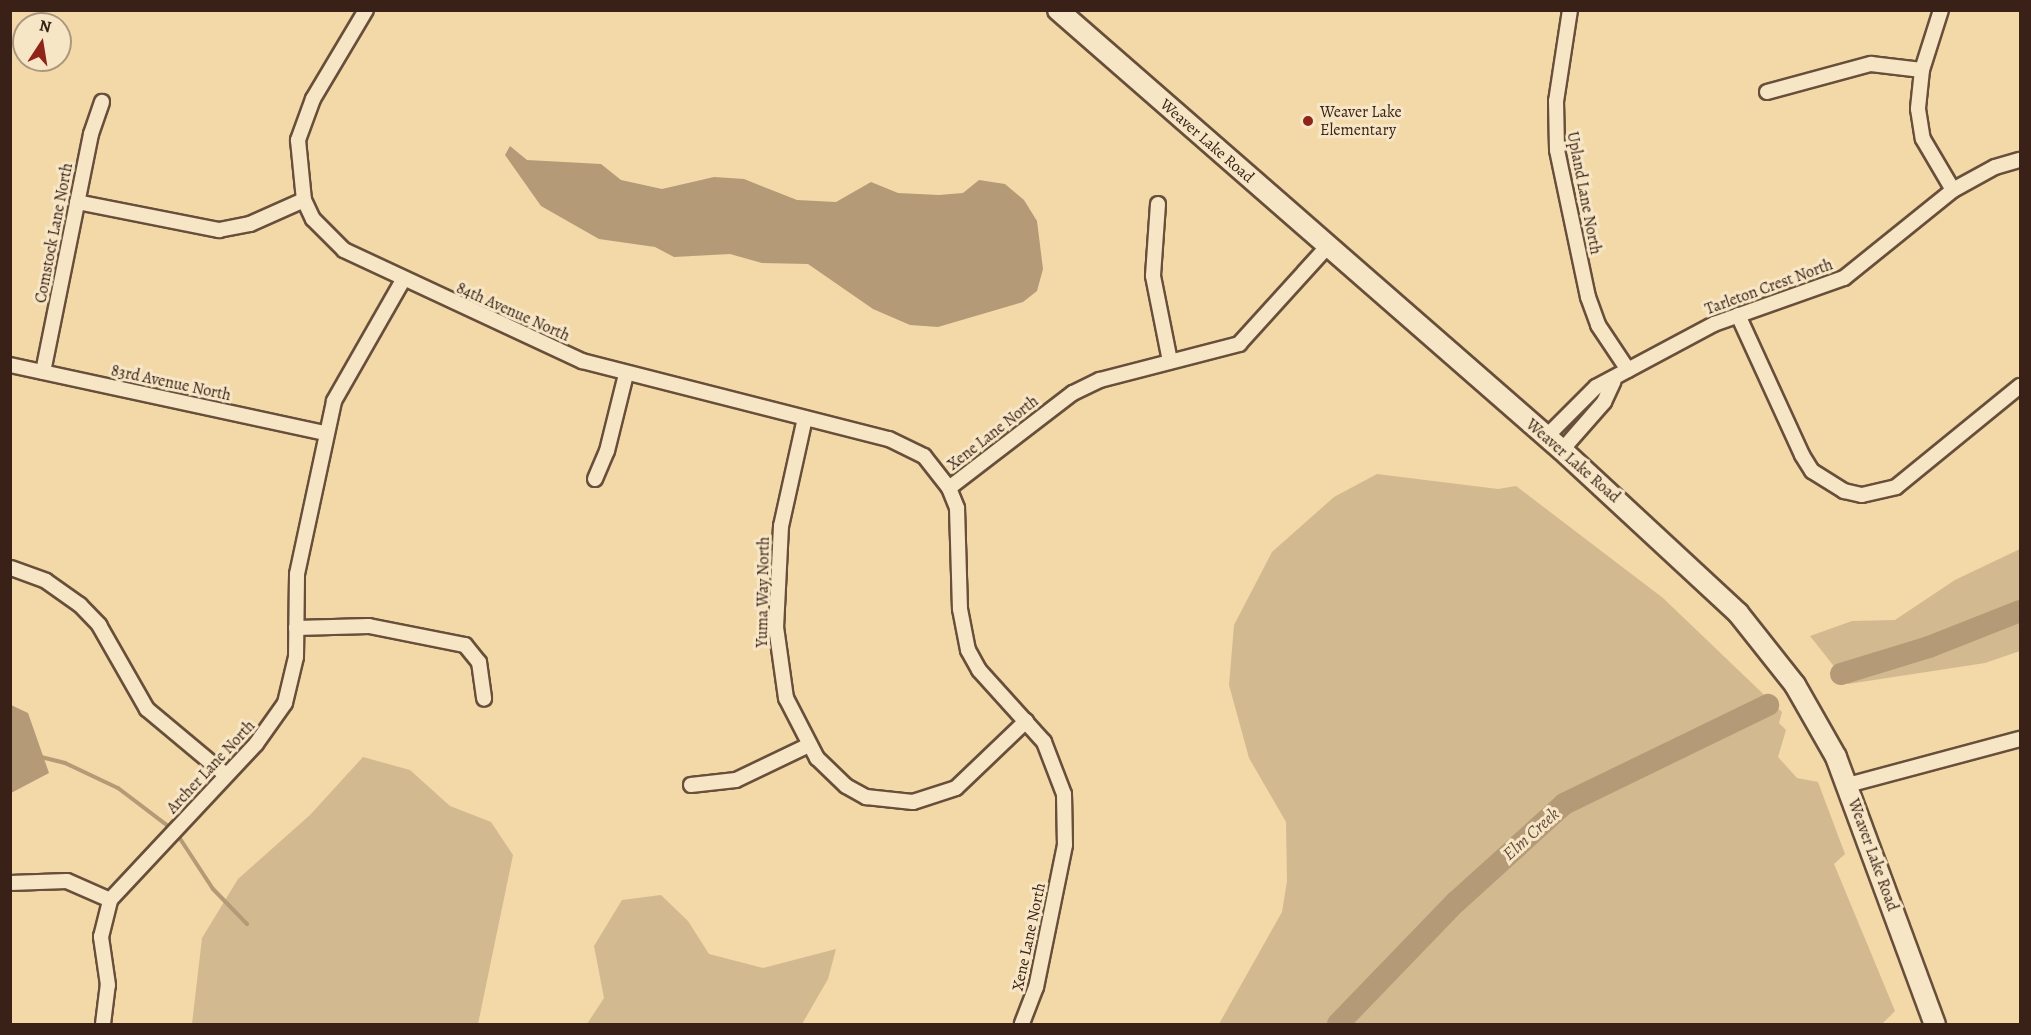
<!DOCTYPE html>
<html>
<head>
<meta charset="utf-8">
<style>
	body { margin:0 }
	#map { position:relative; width:2031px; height:1035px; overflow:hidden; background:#f3d8a8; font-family:Alegreya,serif }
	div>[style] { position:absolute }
	.green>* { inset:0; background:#d3b98f }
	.water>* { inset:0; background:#b49a77 }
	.stream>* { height:4px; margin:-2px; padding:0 2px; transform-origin:2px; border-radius:2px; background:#b49a77 }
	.river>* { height:22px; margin:-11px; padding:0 11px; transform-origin:11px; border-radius:11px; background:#b49a77 }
	.roads { filter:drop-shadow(2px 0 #684f3b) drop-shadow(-2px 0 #684f3b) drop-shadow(0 2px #684f3b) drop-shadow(0 -2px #684f3b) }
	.minor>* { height:14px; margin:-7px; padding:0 7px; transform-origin:7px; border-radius:7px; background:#f7e6c6 }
	.secondary>* { height:20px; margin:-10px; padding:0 10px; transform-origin:10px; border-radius:10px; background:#f7e6c6 }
	.dots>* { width:16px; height:16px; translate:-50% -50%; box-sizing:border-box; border:3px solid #f7e6c6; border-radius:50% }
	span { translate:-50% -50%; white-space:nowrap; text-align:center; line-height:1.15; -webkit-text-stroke:6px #f7e6c6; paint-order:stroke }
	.poi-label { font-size:16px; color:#392117 }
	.left { translate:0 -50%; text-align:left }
	.street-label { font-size:16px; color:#392117 }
	.water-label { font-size:18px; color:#644b39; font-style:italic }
	.frame { position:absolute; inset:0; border:12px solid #392117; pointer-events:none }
	.north { position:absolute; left:12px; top:12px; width:60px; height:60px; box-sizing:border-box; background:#f7e6c6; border:2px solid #ab9780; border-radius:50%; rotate:12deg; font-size:16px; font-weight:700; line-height:24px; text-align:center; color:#392117 }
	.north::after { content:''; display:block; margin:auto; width:21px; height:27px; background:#8f2418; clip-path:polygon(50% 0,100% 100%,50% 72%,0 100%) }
</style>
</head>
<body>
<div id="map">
	<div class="green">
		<i style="clip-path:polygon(1377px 474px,1498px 489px,1516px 486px,1663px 598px,1782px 712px,1779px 723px,1786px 730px,1778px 757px,1797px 778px,1818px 782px,1845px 854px,1834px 864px,1895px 1011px,1882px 1024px,1219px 1024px,1282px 912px,1287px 881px,1286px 822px,1249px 758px,1229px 685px,1234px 625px,1272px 552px,1334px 497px)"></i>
		<i style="clip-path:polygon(2020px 549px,2020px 651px,1985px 663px,1848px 684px,1810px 636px,1852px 621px,1895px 620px,1955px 580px)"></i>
		<i style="clip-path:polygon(363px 757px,410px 770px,450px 806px,491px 822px,513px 855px,478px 1024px,192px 1024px,202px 938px,238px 879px,310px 815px)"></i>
		<i style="clip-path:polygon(661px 895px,688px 921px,709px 954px,763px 968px,836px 949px,828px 979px,802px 1024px,587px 1024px,604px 998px,594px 946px,622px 900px)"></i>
	</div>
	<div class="water">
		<i style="clip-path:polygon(510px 146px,527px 160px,601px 164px,621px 180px,662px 189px,714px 177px,744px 179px,797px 200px,836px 202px,871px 182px,898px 193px,939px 195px,963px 193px,979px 180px,1005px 184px,1024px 200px,1037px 221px,1043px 269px,1037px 291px,1023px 302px,938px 327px,910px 325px,873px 309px,808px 264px,762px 263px,730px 254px,674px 257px,655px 247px,599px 239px,541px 206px,505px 155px)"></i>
		<i style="clip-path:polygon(11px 705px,28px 713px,49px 773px,11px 793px)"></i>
	</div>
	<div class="stream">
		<i style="left:41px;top:757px;width:25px;rotate:14deg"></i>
		<i style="left:65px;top:763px;width:59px;rotate:25.3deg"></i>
		<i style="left:118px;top:788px;width:68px;rotate:37.2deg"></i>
		<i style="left:177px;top:834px;width:66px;rotate:56.8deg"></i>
		<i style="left:213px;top:889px;width:49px;rotate:45.8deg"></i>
	</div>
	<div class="river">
		<i style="left:1841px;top:674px;width:92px;rotate:-17.1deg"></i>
		<i style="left:1929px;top:647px;width:98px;rotate:-21.6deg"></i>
		<i style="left:1338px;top:1024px;width:170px;rotate:-46deg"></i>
		<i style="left:1456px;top:902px;width:146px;rotate:-42.2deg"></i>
		<i style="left:1564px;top:804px;width:227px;rotate:-25.9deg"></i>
	</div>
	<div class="roads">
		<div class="minor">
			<i style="left:366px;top:10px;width:104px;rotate:120.8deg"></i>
			<i style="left:313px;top:99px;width:44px;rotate:110.1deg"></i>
			<i style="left:298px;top:140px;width:60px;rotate:84.3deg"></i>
			<i style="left:304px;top:200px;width:21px;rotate:65deg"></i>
			<i style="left:313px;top:219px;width:44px;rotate:45deg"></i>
			<i style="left:344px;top:250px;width:263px;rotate:25deg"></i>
			<i style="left:582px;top:361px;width:317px;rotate:14.3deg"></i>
			<i style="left:889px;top:439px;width:39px;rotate:26deg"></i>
			<i style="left:924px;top:456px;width:41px;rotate:52deg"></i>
			<i style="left:949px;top:488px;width:22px;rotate:68deg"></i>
			<i style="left:957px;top:508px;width:101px;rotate:88.3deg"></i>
			<i style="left:960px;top:609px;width:42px;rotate:79deg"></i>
			<i style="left:968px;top:650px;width:23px;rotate:61deg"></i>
			<i style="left:979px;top:670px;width:97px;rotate:47.9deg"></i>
			<i style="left:1044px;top:742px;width:56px;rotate:69deg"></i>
			<i style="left:1064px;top:794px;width:51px;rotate:88.9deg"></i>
			<i style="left:1065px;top:845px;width:145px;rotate:101.5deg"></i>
			<i style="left:1036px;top:987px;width:40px;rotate:111deg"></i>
			<i style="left:1570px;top:10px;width:92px;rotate:98.7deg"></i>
			<i style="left:1556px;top:101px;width:49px;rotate:88.8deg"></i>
			<i style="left:1557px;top:150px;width:150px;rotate:78.1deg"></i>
			<i style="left:1588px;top:297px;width:30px;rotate:70deg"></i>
			<i style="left:1598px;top:325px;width:54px;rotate:56.3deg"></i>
			<i style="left:1941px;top:10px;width:63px;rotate:107.6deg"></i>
			<i style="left:1922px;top:70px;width:39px;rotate:96deg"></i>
			<i style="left:1918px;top:109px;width:30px;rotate:81deg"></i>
			<i style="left:1923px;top:139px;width:59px;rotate:59.5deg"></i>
			<i style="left:1767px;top:92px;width:108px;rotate:-15.1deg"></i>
			<i style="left:1871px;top:64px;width:51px;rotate:6.7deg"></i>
			<i style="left:77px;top:202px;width:145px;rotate:11.2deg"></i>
			<i style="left:219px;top:230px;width:32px;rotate:-11deg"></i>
			<i style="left:250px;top:224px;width:59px;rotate:-24deg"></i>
			<i style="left:1158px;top:204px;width:72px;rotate:94deg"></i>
			<i style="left:1153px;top:276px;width:87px;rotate:78.7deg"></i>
			<i style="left:1738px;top:315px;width:154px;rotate:65.4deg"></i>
			<i style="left:1802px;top:455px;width:19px;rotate:58deg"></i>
			<i style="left:1812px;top:471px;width:38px;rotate:32deg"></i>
			<i style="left:1844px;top:491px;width:18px;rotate:13deg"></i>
			<i style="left:1862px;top:495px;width:35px;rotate:-13deg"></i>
			<i style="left:1896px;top:487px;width:160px;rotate:-39.2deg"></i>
			<i style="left:10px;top:365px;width:322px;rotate:12.2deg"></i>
			<i style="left:43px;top:372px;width:243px;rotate:-78.6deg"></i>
			<i style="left:91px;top:134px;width:34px;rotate:-71deg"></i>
			<i style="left:805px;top:418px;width:111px;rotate:102.5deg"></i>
			<i style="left:781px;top:526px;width:101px;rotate:92.8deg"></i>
			<i style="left:776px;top:627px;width:72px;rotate:82deg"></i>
			<i style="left:786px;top:698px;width:68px;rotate:62.7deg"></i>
			<i style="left:817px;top:758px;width:40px;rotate:44deg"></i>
			<i style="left:846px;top:786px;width:23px;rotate:29deg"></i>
			<i style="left:866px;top:797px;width:47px;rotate:6.1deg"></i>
			<i style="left:913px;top:802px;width:45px;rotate:-18deg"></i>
			<i style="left:956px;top:788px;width:97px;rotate:-43.7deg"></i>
			<i style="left:1546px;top:437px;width:71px;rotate:-45deg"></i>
			<i style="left:1596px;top:387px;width:134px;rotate:-28.1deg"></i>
			<i style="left:1714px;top:324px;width:138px;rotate:-19.5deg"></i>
			<i style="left:1844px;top:278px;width:140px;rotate:-38.9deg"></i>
			<i style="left:1953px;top:190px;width:48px;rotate:-28.7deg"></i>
			<i style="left:1995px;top:167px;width:26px;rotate:-16deg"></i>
			<i style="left:1562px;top:450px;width:64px;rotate:-48.8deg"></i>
			<i style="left:1604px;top:402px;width:23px;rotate:-65deg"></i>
			<i style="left:595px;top:479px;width:30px;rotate:-67deg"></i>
			<i style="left:607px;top:451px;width:79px;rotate:-76.1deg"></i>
			<i style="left:949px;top:488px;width:156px;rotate:-37.5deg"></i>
			<i style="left:1073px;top:393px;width:30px;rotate:-26deg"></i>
			<i style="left:1100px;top:380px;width:144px;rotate:-14.5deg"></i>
			<i style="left:1239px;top:344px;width:132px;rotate:-47.8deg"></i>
			<i style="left:11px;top:568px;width:37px;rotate:20deg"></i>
			<i style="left:46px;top:581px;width:42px;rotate:35.2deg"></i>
			<i style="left:80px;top:605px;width:28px;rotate:46deg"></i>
			<i style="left:99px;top:625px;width:97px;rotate:60.3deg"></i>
			<i style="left:147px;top:709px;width:103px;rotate:39.9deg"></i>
			<i style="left:296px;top:628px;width:73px;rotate:-1.6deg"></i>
			<i style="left:369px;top:626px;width:98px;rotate:11.2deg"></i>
			<i style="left:465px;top:645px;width:22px;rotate:51deg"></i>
			<i style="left:479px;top:662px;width:37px;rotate:82deg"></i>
			<i style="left:691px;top:785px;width:45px;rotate:-6.3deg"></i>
			<i style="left:736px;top:780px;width:81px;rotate:-25.6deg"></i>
			<i style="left:1848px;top:785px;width:178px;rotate:-15deg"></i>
			<i style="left:10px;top:883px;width:57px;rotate:-2deg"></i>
			<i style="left:67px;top:881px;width:47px;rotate:23.8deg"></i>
			<i style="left:103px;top:1024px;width:39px;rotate:-83deg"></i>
			<i style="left:108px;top:985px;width:49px;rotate:-98.3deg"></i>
			<i style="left:101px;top:937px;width:38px;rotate:-76deg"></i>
			<i style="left:110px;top:900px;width:214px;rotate:-46.9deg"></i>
			<i style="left:256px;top:744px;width:50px;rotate:-54.7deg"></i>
			<i style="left:285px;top:703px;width:47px;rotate:-76.6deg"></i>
			<i style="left:296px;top:657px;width:83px;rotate:-89.3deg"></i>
			<i style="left:297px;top:574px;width:177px;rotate:-77.9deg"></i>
			<i style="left:334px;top:401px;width:139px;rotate:-60.3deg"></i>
		</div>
		<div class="secondary">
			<i style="left:1058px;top:10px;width:669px;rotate:41.12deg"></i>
			<i style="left:1562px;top:450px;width:240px;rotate:42.8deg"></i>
			<i style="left:1738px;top:613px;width:92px;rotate:51.6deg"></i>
			<i style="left:1795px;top:685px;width:83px;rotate:60.3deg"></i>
			<i style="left:1836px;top:757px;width:285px;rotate:69.7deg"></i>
		</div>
	</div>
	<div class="dots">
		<i style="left:1308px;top:121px;background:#8f2418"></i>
	</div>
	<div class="poi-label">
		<span class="left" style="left:1320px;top:121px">Weaver Lake<br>Elementary</span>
	</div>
	<div class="street-label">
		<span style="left:1207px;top:141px;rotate:41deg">Weaver Lake Road</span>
		<span style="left:1584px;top:193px;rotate:79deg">Upland Lane North</span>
		<span style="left:54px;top:233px;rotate:-79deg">Comstock Lane North</span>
		<span style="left:1769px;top:287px;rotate:-20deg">Tarleton Crest North</span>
		<span style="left:513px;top:312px;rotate:24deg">84th Avenue North</span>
		<span style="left:171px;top:383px;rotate:12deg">83rd Avenue North</span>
		<span style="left:993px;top:433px;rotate:-38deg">Xene Lane North</span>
		<span style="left:1573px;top:461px;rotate:41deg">Weaver Lake Road</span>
		<span style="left:763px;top:592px;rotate:-89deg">Yuma Way North</span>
		<span style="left:211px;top:767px;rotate:-47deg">Archer Lane North</span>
		<span style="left:1873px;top:855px;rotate:70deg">Weaver Lake Road</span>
		<span style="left:1029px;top:937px;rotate:-78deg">Xene Lane North</span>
	</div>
	<div class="water-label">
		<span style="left:1531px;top:834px;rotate:-42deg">Elm Creek</span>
	</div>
	<div class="frame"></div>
	<div class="north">N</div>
</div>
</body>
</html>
